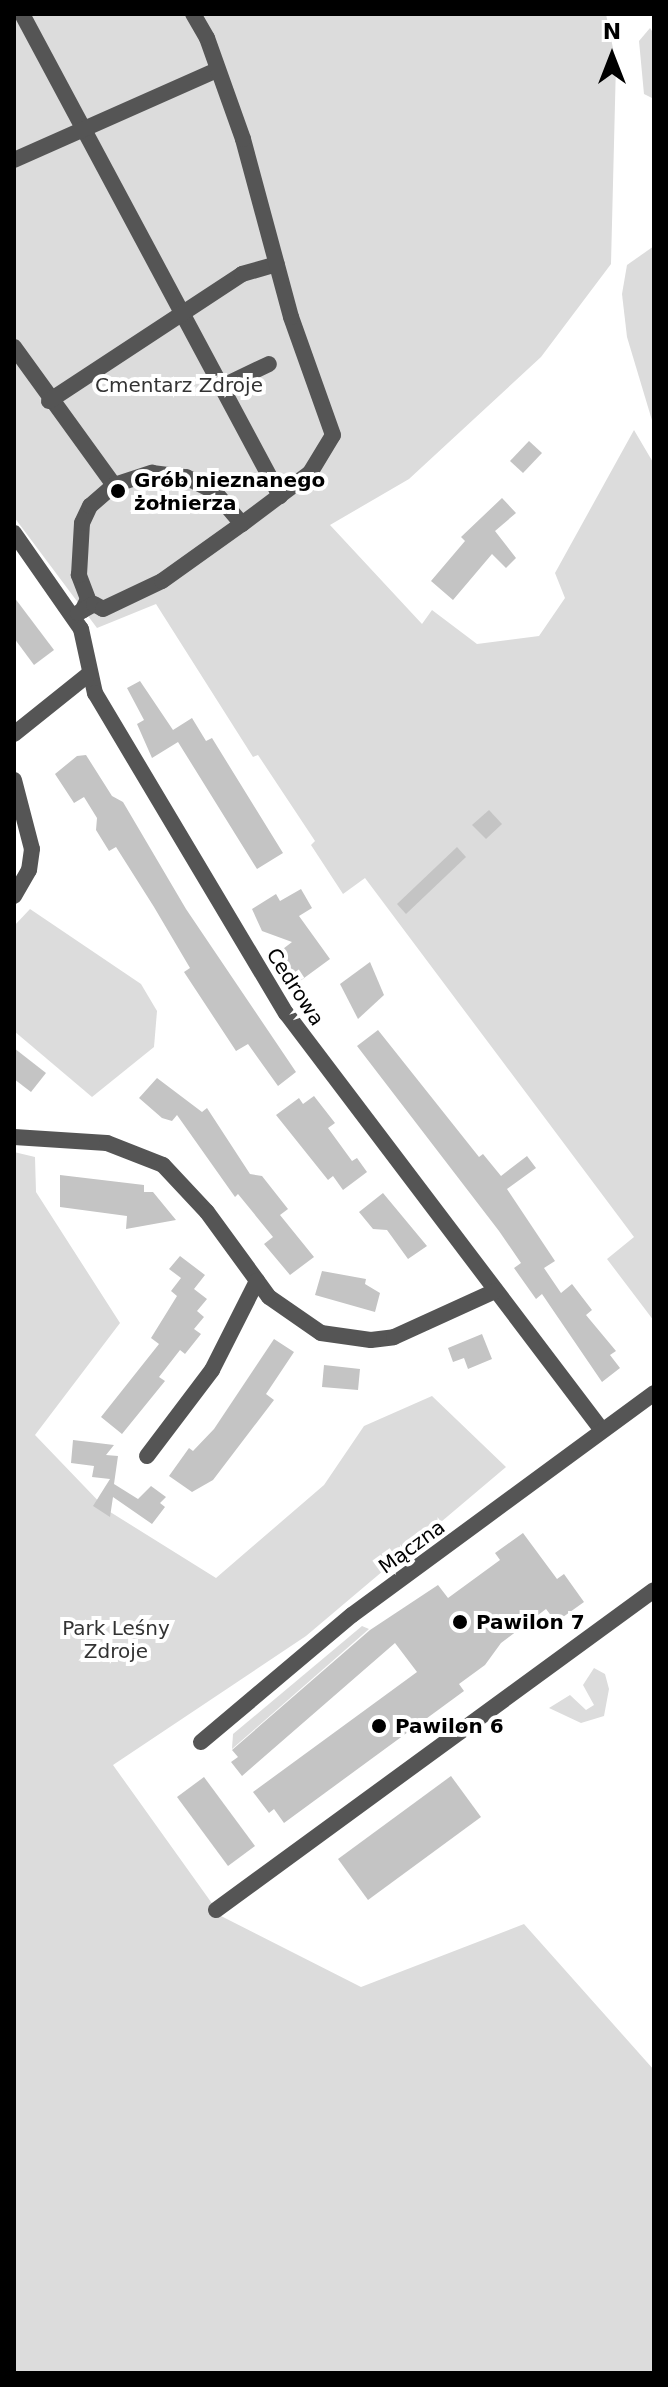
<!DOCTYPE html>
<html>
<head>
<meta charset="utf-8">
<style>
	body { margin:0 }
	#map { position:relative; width:668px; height:2387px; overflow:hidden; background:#fff; font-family:"DejaVu Sans",sans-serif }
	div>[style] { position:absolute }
	.green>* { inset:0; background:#dcdcdc }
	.building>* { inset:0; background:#c4c4c4 }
	.street>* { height:16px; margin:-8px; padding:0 8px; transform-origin:8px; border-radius:8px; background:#555 }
	.dots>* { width:22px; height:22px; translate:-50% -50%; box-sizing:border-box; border:4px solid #fff; border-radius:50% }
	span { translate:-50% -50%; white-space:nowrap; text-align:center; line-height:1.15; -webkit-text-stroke:8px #fff; paint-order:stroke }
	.park-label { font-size:20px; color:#333 }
	.poi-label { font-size:20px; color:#000; font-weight:700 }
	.left { translate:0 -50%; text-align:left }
	.street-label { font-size:20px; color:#000 }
	.frame { position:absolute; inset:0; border:16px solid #000; pointer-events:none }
	.north { position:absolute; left:572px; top:16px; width:80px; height:80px; -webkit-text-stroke:6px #fff; paint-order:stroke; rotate:0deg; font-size:22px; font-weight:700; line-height:32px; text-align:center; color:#000 }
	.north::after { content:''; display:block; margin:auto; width:28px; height:36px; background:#000; clip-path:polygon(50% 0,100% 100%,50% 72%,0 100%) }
</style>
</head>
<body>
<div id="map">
	<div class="green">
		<i style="clip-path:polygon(14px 14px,606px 14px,616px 63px,611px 264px,541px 357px,409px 479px,330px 525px,422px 624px,432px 610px,477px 644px,539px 636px,565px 598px,555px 573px,634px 430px,654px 464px,654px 1321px,607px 1259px,634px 1237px,365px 878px,343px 894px,311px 845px,315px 841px,258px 755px,253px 757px,156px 604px,97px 628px,14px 517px)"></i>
		<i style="clip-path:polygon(650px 28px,654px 34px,654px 99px,644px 94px,639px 41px)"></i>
		<i style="clip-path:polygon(654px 246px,654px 427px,627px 337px,622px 294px,627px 265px)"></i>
		<i style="clip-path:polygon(30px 909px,141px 984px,157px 1011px,154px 1047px,92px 1097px,14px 1031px,14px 926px)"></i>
		<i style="clip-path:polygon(14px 1152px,35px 1157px,36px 1192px,120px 1323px,35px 1435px,107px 1510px,216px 1578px,324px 1485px,364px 1426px,432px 1396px,506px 1467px,306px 1636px,113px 1765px,221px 1916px,361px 1987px,524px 1924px,654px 2070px,654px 2373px,14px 2373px)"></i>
		<i style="clip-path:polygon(362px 1626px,369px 1629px,232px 1749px,233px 1734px)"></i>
		<i style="clip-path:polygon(594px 1668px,605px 1674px,609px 1689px,604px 1716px,581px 1723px,549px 1708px,570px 1695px,586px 1710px,594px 1705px,583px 1685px)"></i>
	</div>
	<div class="building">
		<i style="clip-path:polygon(529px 441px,542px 453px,523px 473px,510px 461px)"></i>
		<i style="clip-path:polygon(502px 498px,516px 513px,495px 531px,516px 558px,506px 568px,492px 554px,453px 600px,431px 581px,465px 541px,461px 537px)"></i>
		<i style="clip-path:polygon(14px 597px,54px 650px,34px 665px,14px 638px)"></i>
		<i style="clip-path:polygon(140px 681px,173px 730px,192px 718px,206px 741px,212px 738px,283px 853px,257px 869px,178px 742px,152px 758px,137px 724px,144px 720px,127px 688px)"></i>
		<i style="clip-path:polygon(86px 755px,112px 796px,123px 802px,186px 909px,296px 1072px,278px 1086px,248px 1044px,236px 1051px,184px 972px,190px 968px,154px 907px,116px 847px,109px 851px,96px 830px,97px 818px,84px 797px,74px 803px,55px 774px,77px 756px)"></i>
		<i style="clip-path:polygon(489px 810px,502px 824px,486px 839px,472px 825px)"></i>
		<i style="clip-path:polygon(457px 847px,466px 857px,406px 914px,397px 904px)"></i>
		<i style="clip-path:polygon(301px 889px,312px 908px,299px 916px,330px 959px,300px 981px,279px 952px,292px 942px,262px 931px,252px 909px,276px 894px,280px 901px)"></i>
		<i style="clip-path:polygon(370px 962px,384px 995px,358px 1019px,340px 984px)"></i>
		<i style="clip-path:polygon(378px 1030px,479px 1157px,483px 1154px,501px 1176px,527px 1156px,536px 1168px,507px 1189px,555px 1261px,544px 1268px,561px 1293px,572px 1284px,592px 1310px,586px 1315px,616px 1351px,610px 1355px,620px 1368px,602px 1382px,542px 1294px,536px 1299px,514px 1268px,521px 1263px,499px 1231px,357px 1046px)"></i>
		<i style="clip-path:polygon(14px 1048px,46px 1073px,31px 1092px,14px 1079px)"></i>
		<i style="clip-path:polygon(157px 1078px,202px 1112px,207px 1108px,250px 1174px,262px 1176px,288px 1209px,280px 1215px,314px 1257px,290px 1275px,264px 1244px,273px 1237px,238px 1194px,235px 1197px,177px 1115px,172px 1121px,162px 1118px,139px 1098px)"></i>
		<i style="clip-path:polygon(314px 1096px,335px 1123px,328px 1128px,352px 1161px,357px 1158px,367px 1172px,343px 1190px,333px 1176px,328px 1180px,276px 1115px,299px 1098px,303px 1104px)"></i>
		<i style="clip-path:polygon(60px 1175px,144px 1185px,144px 1192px,153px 1192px,176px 1220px,126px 1229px,127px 1216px,60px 1207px)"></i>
		<i style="clip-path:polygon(383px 1193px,427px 1246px,408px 1259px,387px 1230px,373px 1229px,359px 1212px)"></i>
		<i style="clip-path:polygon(180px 1256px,205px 1275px,194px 1289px,207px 1299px,197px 1311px,204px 1317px,194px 1329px,201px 1334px,185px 1354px,180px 1350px,159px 1377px,165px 1381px,122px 1434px,101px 1417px,159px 1344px,151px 1338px,177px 1296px,171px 1291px,181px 1278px,169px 1269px)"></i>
		<i style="clip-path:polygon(322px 1271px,366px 1279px,365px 1284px,380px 1293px,375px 1312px,315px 1295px)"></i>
		<i style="clip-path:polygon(482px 1334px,492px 1359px,468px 1369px,464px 1358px,453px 1362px,448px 1348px)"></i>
		<i style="clip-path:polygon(274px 1339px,294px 1352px,266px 1394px,274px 1400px,213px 1480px,192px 1492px,169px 1476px,189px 1448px,193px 1451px,214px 1429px)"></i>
		<i style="clip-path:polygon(324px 1365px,360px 1369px,358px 1390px,322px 1387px)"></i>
		<i style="clip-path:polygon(73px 1440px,114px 1445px,106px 1455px,118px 1456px,114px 1484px,138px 1499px,151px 1486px,166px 1497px,160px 1503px,165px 1507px,152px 1524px,113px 1497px,110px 1517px,93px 1506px,110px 1479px,92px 1477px,94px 1466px,71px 1463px)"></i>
		<i style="clip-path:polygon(523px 1533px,557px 1579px,564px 1574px,584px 1602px,556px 1622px,546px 1609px,501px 1643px,485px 1665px,459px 1684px,464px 1691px,284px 1823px,274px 1809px,269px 1813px,253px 1792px,417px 1672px,395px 1643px,242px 1776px,231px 1762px,238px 1757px,232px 1750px,370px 1630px,438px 1585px,448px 1598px,500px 1560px,495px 1553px)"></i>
		<i style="clip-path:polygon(451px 1776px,481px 1817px,368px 1900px,338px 1859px)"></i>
		<i style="clip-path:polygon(204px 1777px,255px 1846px,228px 1866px,177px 1797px)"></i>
	</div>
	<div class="street">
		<i style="left:22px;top:14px;width:547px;rotate:61.84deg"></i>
		<i style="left:14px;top:160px;width:222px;rotate:-23.9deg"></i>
		<i style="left:14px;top:347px;width:170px;rotate:54.1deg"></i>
		<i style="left:221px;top:387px;width:53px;rotate:-25.6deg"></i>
		<i style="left:49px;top:401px;width:231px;rotate:-33.3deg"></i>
		<i style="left:242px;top:274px;width:36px;rotate:-16deg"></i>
		<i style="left:14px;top:533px;width:117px;rotate:55.1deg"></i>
		<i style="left:81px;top:629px;width:66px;rotate:77.7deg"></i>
		<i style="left:95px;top:693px;width:373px;rotate:59.2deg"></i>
		<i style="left:286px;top:1013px;width:522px;rotate:52.87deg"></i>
		<i style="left:82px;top:611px;width:13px;rotate:-63deg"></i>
		<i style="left:88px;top:599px;width:26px;rotate:-111deg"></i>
		<i style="left:79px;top:575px;width:52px;rotate:-86.7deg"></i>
		<i style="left:82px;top:523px;width:19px;rotate:-65deg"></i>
		<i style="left:90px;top:506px;width:32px;rotate:-41deg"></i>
		<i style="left:114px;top:485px;width:40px;rotate:-18deg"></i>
		<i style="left:152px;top:473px;width:34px;rotate:7deg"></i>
		<i style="left:186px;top:477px;width:31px;rotate:27deg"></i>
		<i style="left:214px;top:491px;width:43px;rotate:49.7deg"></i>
		<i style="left:242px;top:524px;width:85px;rotate:-36.9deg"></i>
		<i style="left:310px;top:473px;width:44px;rotate:-58.8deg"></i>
		<i style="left:333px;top:435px;width:125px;rotate:-109.6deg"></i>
		<i style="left:291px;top:317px;width:184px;rotate:-105.1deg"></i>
		<i style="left:243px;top:139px;width:107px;rotate:-109.6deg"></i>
		<i style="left:207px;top:38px;width:28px;rotate:-120deg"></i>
		<i style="left:78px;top:613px;width:18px;rotate:-29deg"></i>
		<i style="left:94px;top:604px;width:10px;rotate:29deg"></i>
		<i style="left:103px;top:609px;width:65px;rotate:-25.4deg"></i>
		<i style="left:162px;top:581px;width:98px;rotate:-35.5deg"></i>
		<i style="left:14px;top:734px;width:96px;rotate:-38.7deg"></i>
		<i style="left:14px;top:780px;width:71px;rotate:75.4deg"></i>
		<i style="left:32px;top:849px;width:21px;rotate:98deg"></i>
		<i style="left:29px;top:870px;width:30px;rotate:120deg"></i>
		<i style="left:14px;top:1137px;width:93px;rotate:3.7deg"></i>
		<i style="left:107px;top:1143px;width:60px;rotate:21.4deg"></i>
		<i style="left:163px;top:1165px;width:64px;rotate:46.9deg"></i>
		<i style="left:207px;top:1212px;width:105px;rotate:53.9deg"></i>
		<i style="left:269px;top:1297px;width:63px;rotate:34.7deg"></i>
		<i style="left:321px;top:1333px;width:50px;rotate:8deg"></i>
		<i style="left:371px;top:1340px;width:23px;rotate:-7deg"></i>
		<i style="left:394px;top:1337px;width:111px;rotate:-24.5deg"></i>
		<i style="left:147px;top:1456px;width:108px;rotate:-52.9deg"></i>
		<i style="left:212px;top:1370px;width:100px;rotate:-63.2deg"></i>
		<i style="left:201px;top:1742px;width:197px;rotate:-40.1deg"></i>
		<i style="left:352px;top:1615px;width:375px;rotate:-36.3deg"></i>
		<i style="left:216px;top:1910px;width:542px;rotate:-36.15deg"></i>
	</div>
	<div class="dots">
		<i style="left:118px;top:491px;background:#000"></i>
		<i style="left:460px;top:1622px;background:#000"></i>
		<i style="left:379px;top:1726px;background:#000"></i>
	</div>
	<div class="park-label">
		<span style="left:179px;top:385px">Cmentarz Zdroje</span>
		<span style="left:116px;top:1640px">Park Leśny<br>Zdroje</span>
	</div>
	<div class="poi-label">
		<span class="left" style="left:134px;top:492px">Grób nieznanego<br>żołnierza</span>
		<span class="left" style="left:476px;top:1622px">Pawilon 7</span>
		<span class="left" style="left:395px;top:1726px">Pawilon 6</span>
	</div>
	<div class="street-label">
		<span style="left:295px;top:987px;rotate:57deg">Cedrowa</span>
		<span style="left:412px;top:1547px;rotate:-36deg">Mączna</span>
	</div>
	<div class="frame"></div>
	<div class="north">N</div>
</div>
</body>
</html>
